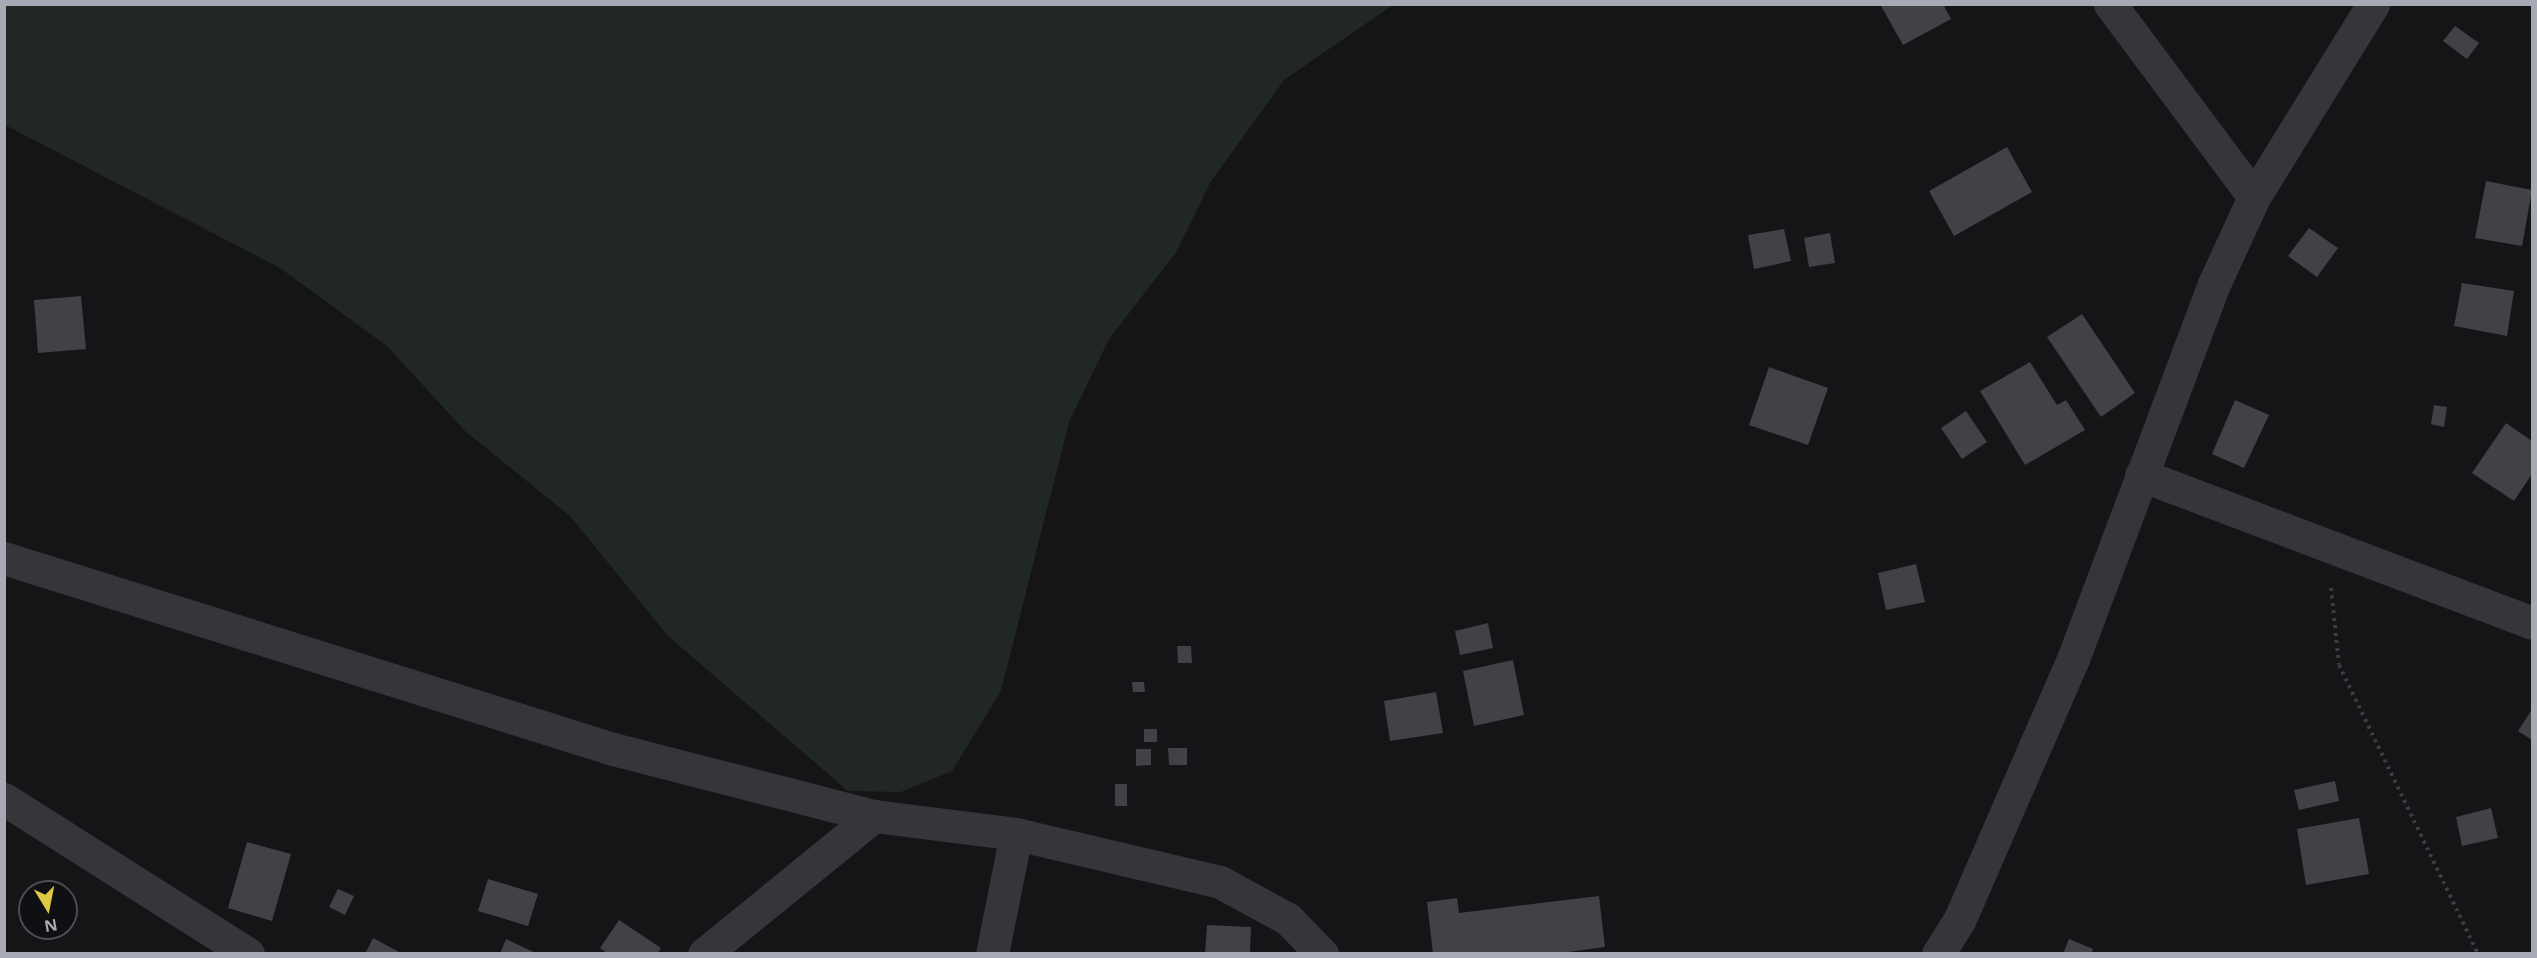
<!DOCTYPE html>
<html>
<head>
<meta charset="utf-8">
<style>
	body { margin:0 }
	#map { position:relative; width:2537px; height:958px; overflow:hidden; background:#151416; font-family:"Noto Sans",sans-serif }
	div>[style] { position:absolute }
	.green>* { inset:0; background:#212823 }
	.building>* { inset:0; background:#414146 }
	.path>* { height:4px; margin-top:-2px; transform-origin:0; background:repeating-linear-gradient(90deg,#3c3c41 0 3px,transparent 0 7.5px) }
	.minor>* { height:33px; margin:-16.5px; padding:0 16.5px; transform-origin:16.5px; border-radius:16.5px; background:#36363a }
	span { translate:-50% -50%; white-space:nowrap; text-align:center; line-height:1.15; -webkit-text-stroke:5px #100f11; paint-order:stroke }
	.frame { position:absolute; inset:0; border:6px solid #a7a9b4; pointer-events:none }
	.north { position:absolute; left:18px; top:880px; width:60px; height:60px; box-sizing:border-box; background:#100f11; border:2px solid #4c4d52; border-radius:50%; rotate:170deg; font-size:16px; font-weight:700; line-height:24px; text-align:center; color:#a7a9b4 }
	.north::after { content:''; display:block; margin:auto; width:21px; height:27px; background:#dec944; clip-path:polygon(50% 0,100% 100%,50% 72%,0 100%) }
</style>
</head>
<body>
<div id="map">
	<div class="green">
		<i style="clip-path:polygon(5px 4px,1393px 4px,1393px 5px,1284px 80px,1210px 183px,1177px 251px,1109px 339px,1069px 422px,1001px 691px,952px 771px,901px 792px,848px 791px,668px 636px,570px 516px,465px 431px,387px 346px,280px 268px,5px 125px)"></i>
	</div>
	<div class="building">
		<i style="clip-path:polygon(1880px 4px,1943px 4px,1951px 19px,1903px 45px)"></i>
		<i style="clip-path:polygon(2455px 26px,2479px 43px,2467px 59px,2443px 41px)"></i>
		<i style="clip-path:polygon(2007px 147px,2032px 192px,1954px 236px,1929px 191px)"></i>
		<i style="clip-path:polygon(2486px 181px,2532px 190px,2522px 246px,2475px 238px)"></i>
		<i style="clip-path:polygon(2309px 228px,2338px 248px,2317px 277px,2288px 256px)"></i>
		<i style="clip-path:polygon(1784px 229px,1791px 261px,1754px 269px,1748px 235px)"></i>
		<i style="clip-path:polygon(1830px 233px,1835px 263px,1809px 267px,1804px 238px)"></i>
		<i style="clip-path:polygon(2462px 283px,2514px 291px,2507px 336px,2454px 326px)"></i>
		<i style="clip-path:polygon(81px 296px,86px 349px,38px 353px,34px 300px)"></i>
		<i style="clip-path:polygon(2082px 314px,2135px 393px,2101px 417px,2047px 337px)"></i>
		<i style="clip-path:polygon(2030px 362px,2057px 405px,2066px 400px,2085px 430px,2025px 465px,1980px 391px)"></i>
		<i style="clip-path:polygon(1769px 367px,1828px 388px,1808px 445px,1749px 425px)"></i>
		<i style="clip-path:polygon(2235px 400px,2269px 415px,2244px 468px,2212px 454px)"></i>
		<i style="clip-path:polygon(2434px 405px,2447px 407px,2444px 427px,2431px 424px)"></i>
		<i style="clip-path:polygon(1966px 411px,1987px 442px,1962px 459px,1941px 428px)"></i>
		<i style="clip-path:polygon(2506px 423px,2532px 441px,2532px 474px,2514px 501px,2472px 473px)"></i>
		<i style="clip-path:polygon(1916px 564px,1925px 602px,1886px 610px,1878px 573px)"></i>
		<i style="clip-path:polygon(1488px 623px,1493px 648px,1460px 655px,1455px 631px)"></i>
		<i style="clip-path:polygon(1177px 646px,1191px 646px,1192px 663px,1178px 663px)"></i>
		<i style="clip-path:polygon(1513px 660px,1524px 715px,1474px 726px,1463px 671px)"></i>
		<i style="clip-path:polygon(1132px 682px,1144px 682px,1145px 692px,1133px 692px)"></i>
		<i style="clip-path:polygon(1436px 692px,1443px 733px,1390px 741px,1384px 701px)"></i>
		<i style="clip-path:polygon(2532px 709px,2532px 740px,2518px 731px)"></i>
		<i style="clip-path:polygon(1144px 729px,1157px 729px,1157px 742px,1144px 742px)"></i>
		<i style="clip-path:polygon(1168px 748px,1187px 748px,1187px 765px,1169px 765px)"></i>
		<i style="clip-path:polygon(1136px 749px,1151px 749px,1151px 765px,1136px 766px)"></i>
		<i style="clip-path:polygon(2335px 781px,2339px 801px,2299px 810px,2294px 790px)"></i>
		<i style="clip-path:polygon(1115px 784px,1127px 784px,1127px 806px,1115px 806px)"></i>
		<i style="clip-path:polygon(2491px 808px,2498px 838px,2462px 846px,2456px 817px)"></i>
		<i style="clip-path:polygon(2359px 818px,2369px 874px,2306px 885px,2297px 829px)"></i>
		<i style="clip-path:polygon(247px 842px,291px 854px,272px 921px,228px 908px)"></i>
		<i style="clip-path:polygon(488px 879px,538px 894px,528px 926px,478px 911px)"></i>
		<i style="clip-path:polygon(338px 889px,354px 896px,345px 915px,329px 907px)"></i>
		<i style="clip-path:polygon(1599px 896px,1605px 947px,1553px 954px,1433px 954px,1427px 902px,1457px 898px,1459px 913px)"></i>
		<i style="clip-path:polygon(619px 920px,661px 948px,657px 954px,608px 954px,600px 948px)"></i>
		<i style="clip-path:polygon(1207px 925px,1251px 927px,1250px 954px,1205px 954px)"></i>
		<i style="clip-path:polygon(373px 938px,403px 954px,365px 954px)"></i>
		<i style="clip-path:polygon(506px 939px,538px 954px,500px 954px)"></i>
		<i style="clip-path:polygon(2069px 939px,2093px 949px,2091px 954px,2063px 954px)"></i>
	</div>
	<div class="path">
		<i style="left:2331px;top:588px;width:77px;rotate:84.1deg"></i>
		<i style="left:2339px;top:665px;width:321px;rotate:64.3deg"></i>
	</div>
	<div class="minor">
		<i style="left:2110px;top:4px;width:241px;rotate:53.3deg"></i>
		<i style="left:2141px;top:475px;width:418px;rotate:20.7deg"></i>
		<i style="left:4px;top:558px;width:638px;rotate:17.41deg"></i>
		<i style="left:613px;top:749px;width:269px;rotate:14.4deg"></i>
		<i style="left:874px;top:816px;width:143px;rotate:7.2deg"></i>
		<i style="left:1016px;top:834px;width:210px;rotate:13.2deg"></i>
		<i style="left:1220px;top:882px;width:77px;rotate:28.6deg"></i>
		<i style="left:1288px;top:919px;width:49px;rotate:45.8deg"></i>
		<i style="left:4px;top:799px;width:289px;rotate:32.4deg"></i>
		<i style="left:704px;top:954px;width:219px;rotate:-39.1deg"></i>
		<i style="left:992px;top:954px;width:122px;rotate:-78.7deg"></i>
		<i style="left:1938px;top:954px;width:39px;rotate:-58deg"></i>
		<i style="left:1959px;top:921px;width:286px;rotate:-66.5deg"></i>
		<i style="left:2073px;top:659px;width:401px;rotate:-69.4deg"></i>
		<i style="left:2214px;top:284px;width:96px;rotate:-65.3deg"></i>
		<i style="left:2254px;top:197px;width:227px;rotate:-58.3deg"></i>
	</div>
	<div class="frame"></div>
	<div class="north">N</div>
</div>
</body>
</html>
